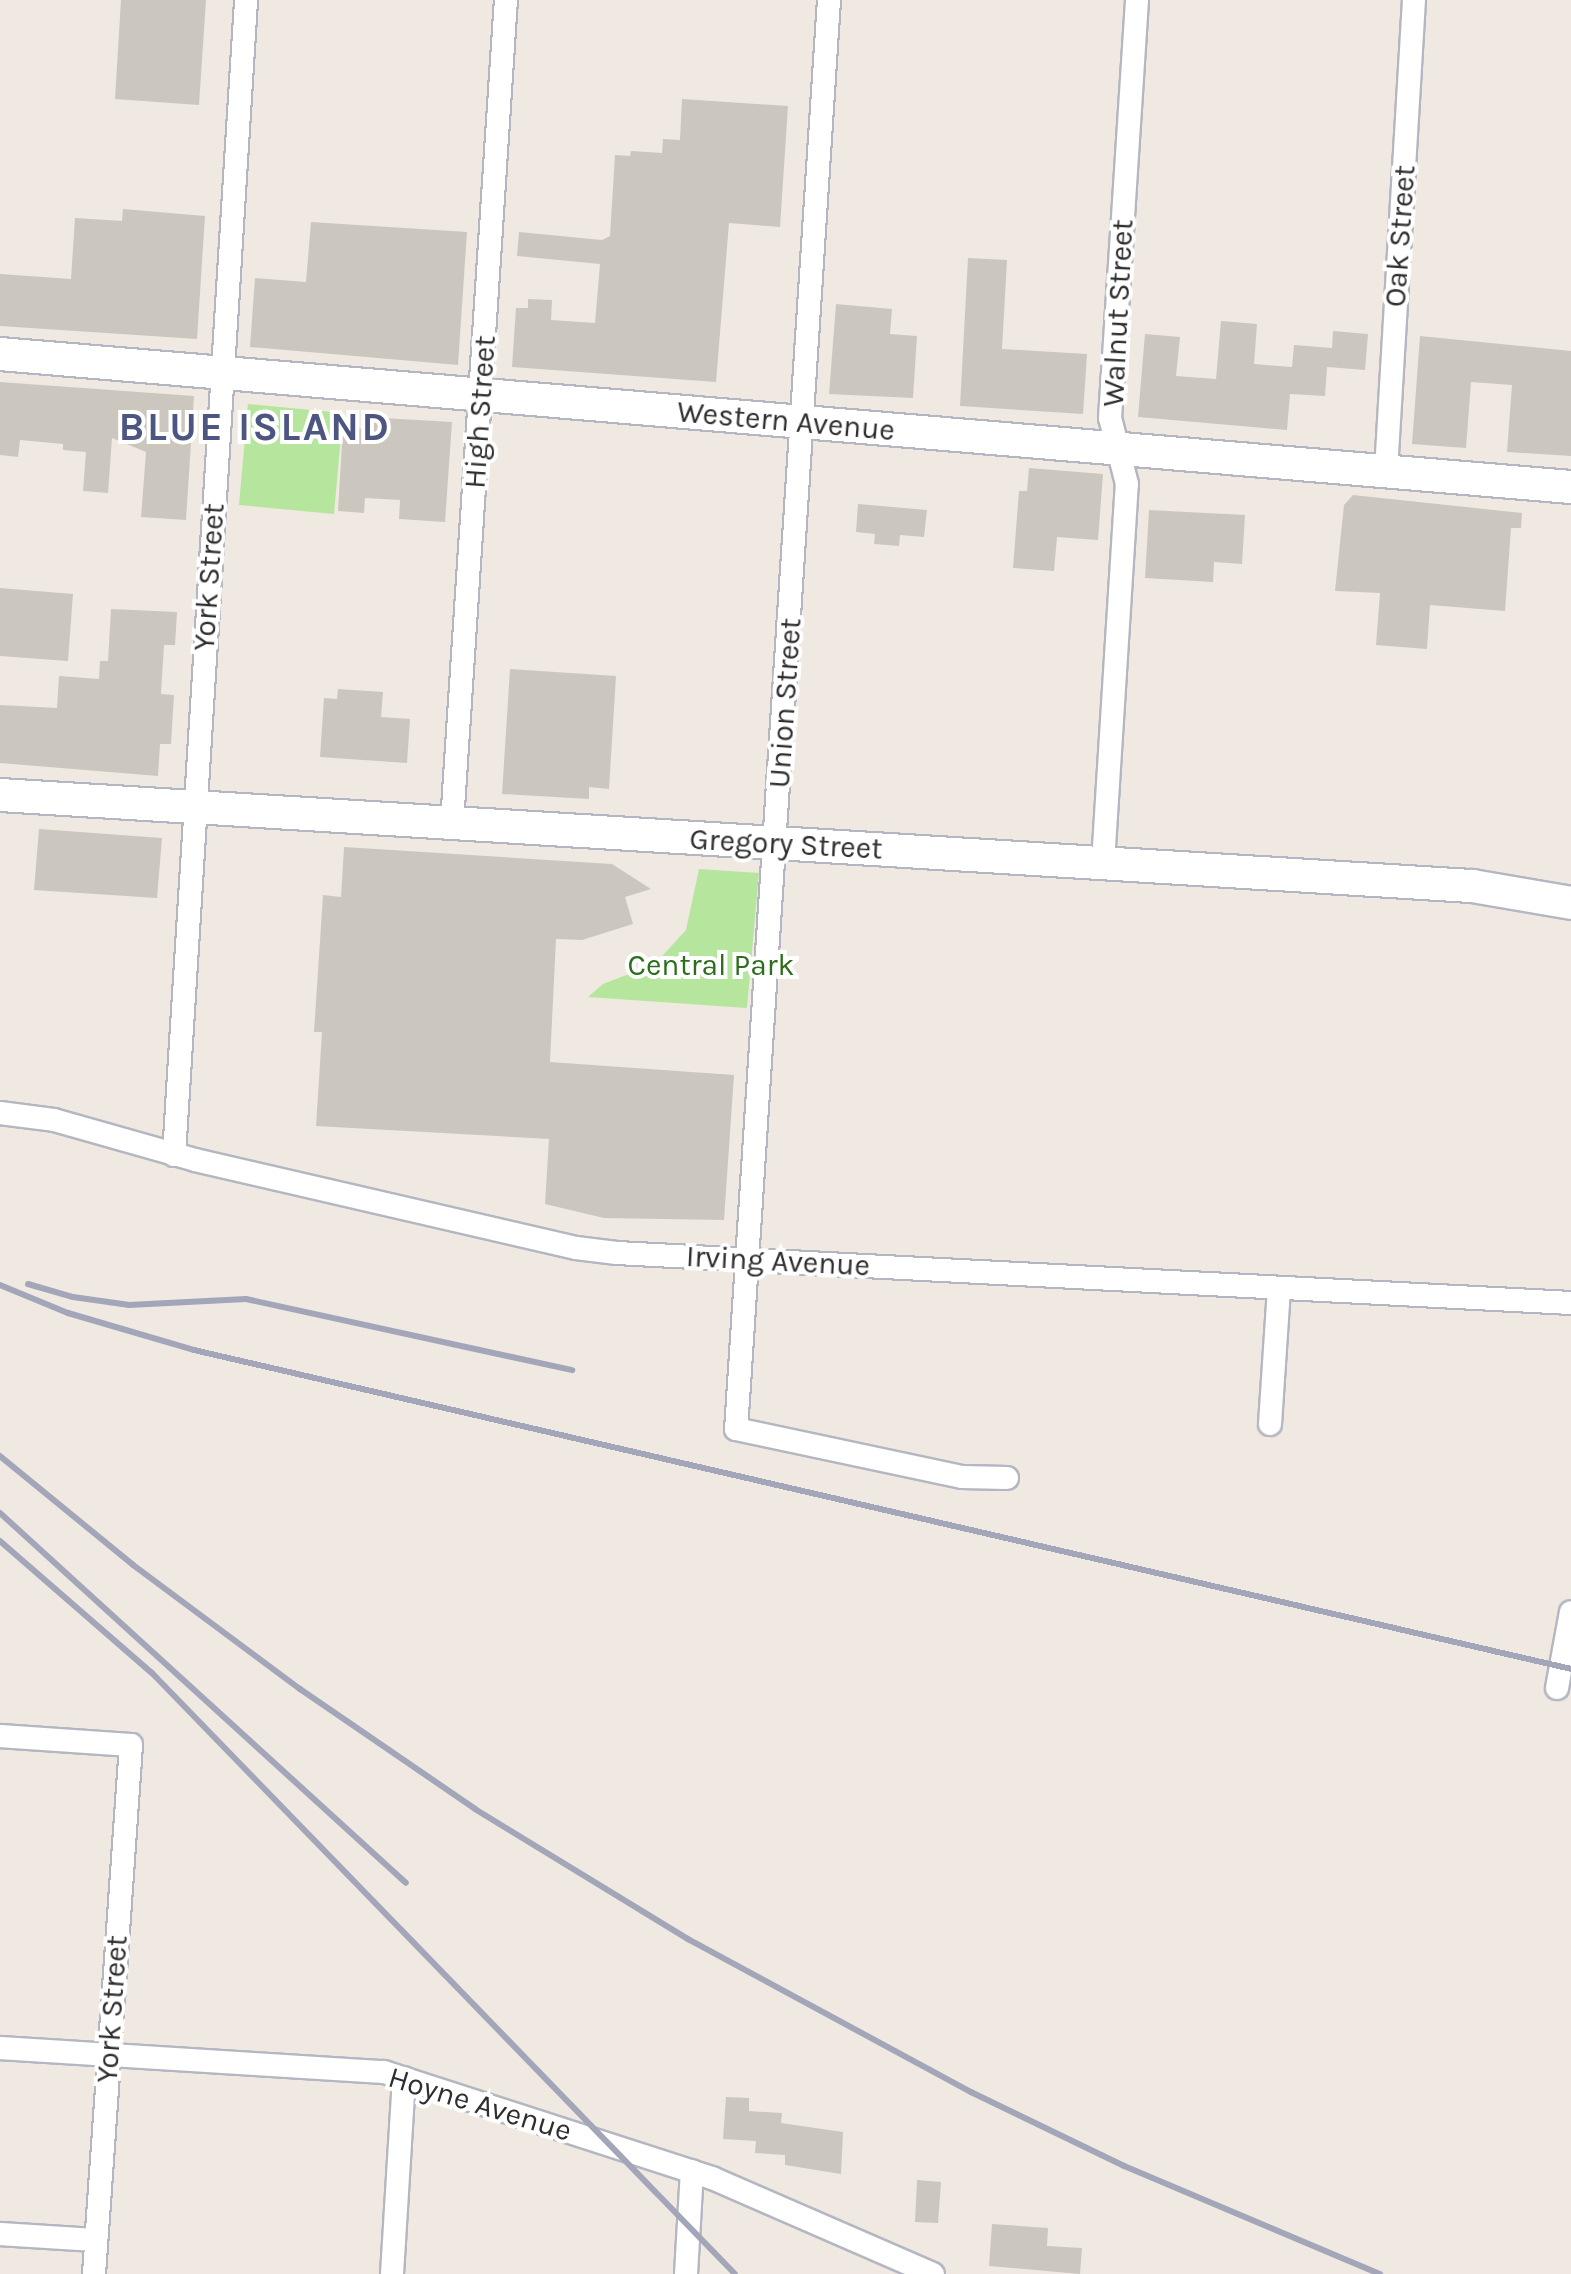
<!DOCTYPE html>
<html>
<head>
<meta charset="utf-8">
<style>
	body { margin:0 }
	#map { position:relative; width:1571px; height:2274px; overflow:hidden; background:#efe9e1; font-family:Karla,sans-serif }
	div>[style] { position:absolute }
	.green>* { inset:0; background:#b6e59e }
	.building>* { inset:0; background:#cbc7bf }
	.roads { filter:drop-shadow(2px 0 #b4b7c1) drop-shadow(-2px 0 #b4b7c1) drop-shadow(0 2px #b4b7c1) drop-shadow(0 -2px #b4b7c1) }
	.minor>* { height:22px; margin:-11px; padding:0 11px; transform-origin:11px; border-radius:11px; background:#fff }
	.secondary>* { height:32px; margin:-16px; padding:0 16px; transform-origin:16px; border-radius:16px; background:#fff }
	.rail>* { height:6px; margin:-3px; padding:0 3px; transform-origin:3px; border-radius:3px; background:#a3a6b8 }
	span { translate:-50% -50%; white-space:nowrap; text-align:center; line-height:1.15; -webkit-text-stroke:8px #fff; paint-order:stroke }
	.street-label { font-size:30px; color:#2e2e2e }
	.park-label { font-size:30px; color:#2c6e1b }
	.district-label { font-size:40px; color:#4d5680; font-weight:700; letter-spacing:2.5px }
</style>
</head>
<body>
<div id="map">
	<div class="green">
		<i style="clip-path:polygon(248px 404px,343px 413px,334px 514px,239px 505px)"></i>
		<i style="clip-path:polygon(699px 869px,759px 873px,747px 1008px,588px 997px,603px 984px,655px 964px,686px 930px)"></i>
	</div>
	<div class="building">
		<i style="clip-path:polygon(121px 0,206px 0,199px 105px,115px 99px)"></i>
		<i style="clip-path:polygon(682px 99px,788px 106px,780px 227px,729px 223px,716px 382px,512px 367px,516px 308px,528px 308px,528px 299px,552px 300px,551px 320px,595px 323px,600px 264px,517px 256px,519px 232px,602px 240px,610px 236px,615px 155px,630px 156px,631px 151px,662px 153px,663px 139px,680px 140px)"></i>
		<i style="clip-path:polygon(123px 209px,205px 216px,197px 339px,0 326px,0 274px,71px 279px,75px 218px,122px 221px)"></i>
		<i style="clip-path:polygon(311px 222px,467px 232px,458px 365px,250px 347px,255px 278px,306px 282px)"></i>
		<i style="clip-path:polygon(968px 258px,1007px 260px,1002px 349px,1087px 354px,1083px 414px,960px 406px)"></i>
		<i style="clip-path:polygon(836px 304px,892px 309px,890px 334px,917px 336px,913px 398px,829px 394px)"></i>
		<i style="clip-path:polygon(1221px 321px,1257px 324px,1254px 364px,1292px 367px,1294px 345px,1332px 348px,1333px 331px,1368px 334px,1365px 370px,1327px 367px,1325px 396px,1290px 394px,1287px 430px,1138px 417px,1145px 334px,1180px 337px,1176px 376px,1216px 379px)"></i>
		<i style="clip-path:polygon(1420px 336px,1571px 351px,1571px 456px,1507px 452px,1512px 385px,1471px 382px,1466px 448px,1412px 444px)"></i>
		<i style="clip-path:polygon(0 382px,194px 396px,186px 520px,141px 517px,146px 452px,112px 438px,108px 493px,83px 491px,86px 452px,63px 450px,63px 444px,20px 440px,18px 457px,0 455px)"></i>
		<i style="clip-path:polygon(365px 417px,452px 422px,445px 522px,399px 519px,400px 500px,365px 498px,364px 513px,338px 511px,343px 427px,364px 429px)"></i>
		<i style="clip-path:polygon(1029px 468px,1103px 474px,1098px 540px,1057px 537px,1054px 571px,1013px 568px,1019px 491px,1027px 491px)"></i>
		<i style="clip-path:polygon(1353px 495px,1522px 513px,1521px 528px,1511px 528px,1505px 611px,1430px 605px,1427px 649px,1376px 645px,1380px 593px,1335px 591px,1344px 505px)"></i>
		<i style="clip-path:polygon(858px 504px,927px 510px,924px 537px,900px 535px,899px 546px,874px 544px,875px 534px,856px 532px)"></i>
		<i style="clip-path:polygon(1149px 510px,1245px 515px,1242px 564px,1214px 562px,1213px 582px,1145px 578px)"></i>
		<i style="clip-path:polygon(0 588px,73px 594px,68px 661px,0 656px)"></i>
		<i style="clip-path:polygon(111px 609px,177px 612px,175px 645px,164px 645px,161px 694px,174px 695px,171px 744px,160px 744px,158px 776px,0 763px,0 705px,57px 708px,59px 676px,99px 679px,100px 661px,108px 661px)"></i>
		<i style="clip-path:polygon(510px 669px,616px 676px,609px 789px,589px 787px,589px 799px,502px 794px)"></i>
		<i style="clip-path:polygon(338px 689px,383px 692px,381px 717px,410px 719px,407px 763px,320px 757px,324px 698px,337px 699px)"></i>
		<i style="clip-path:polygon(39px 829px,162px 838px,157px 898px,34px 890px)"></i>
		<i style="clip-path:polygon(344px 847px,612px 864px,651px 889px,625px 897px,633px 924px,582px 940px,556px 939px,550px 1062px,734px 1075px,724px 1220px,604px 1218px,545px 1204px,549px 1139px,316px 1126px,322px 1032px,314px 1032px,323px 895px,341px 897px)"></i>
		<i style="clip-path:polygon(726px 2097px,749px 2098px,749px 2111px,782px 2113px,781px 2123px,843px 2132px,841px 2174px,785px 2165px,785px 2155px,755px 2153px,756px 2141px,723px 2139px)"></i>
		<i style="clip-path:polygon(917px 2180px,941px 2182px,938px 2223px,915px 2222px)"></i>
		<i style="clip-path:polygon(992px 2224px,1048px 2228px,1047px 2246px,1082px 2248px,1080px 2274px,989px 2266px)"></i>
	</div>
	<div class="roads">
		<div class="minor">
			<i style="left:829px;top:0;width:1432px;rotate:93.72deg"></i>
			<i style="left:736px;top:1429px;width:231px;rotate:12deg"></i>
			<i style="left:962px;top:1477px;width:45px;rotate:1.3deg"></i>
			<i style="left:1386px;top:471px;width:472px;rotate:-86.6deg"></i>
			<i style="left:452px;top:823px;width:825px;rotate:-86.25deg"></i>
			<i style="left:1103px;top:863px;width:380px;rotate:-86.4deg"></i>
			<i style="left:1127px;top:484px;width:68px;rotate:-104.4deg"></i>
			<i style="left:1110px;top:418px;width:419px;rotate:-86.3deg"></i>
			<i style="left:0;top:1113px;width:54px;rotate:7.4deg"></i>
			<i style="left:54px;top:1120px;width:147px;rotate:15.8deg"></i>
			<i style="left:195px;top:1160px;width:391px;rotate:13deg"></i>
			<i style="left:576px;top:1248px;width:41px;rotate:7deg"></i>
			<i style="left:617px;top:1253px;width:955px;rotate:3deg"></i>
			<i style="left:174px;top:1155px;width:1157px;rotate:-86.43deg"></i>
			<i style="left:1270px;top:1424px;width:136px;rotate:-86.2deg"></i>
			<i style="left:1557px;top:1688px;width:77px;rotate:-79.6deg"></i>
			<i style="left:0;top:1736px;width:131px;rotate:3.9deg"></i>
			<i style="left:131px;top:1745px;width:530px;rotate:94deg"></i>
			<i style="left:0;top:2048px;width:385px;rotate:3.6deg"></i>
			<i style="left:384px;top:2072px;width:345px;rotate:17.9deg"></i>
			<i style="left:712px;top:2178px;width:241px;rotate:23.5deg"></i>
			<i style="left:0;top:2234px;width:96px;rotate:3.6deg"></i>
			<i style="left:392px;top:2274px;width:196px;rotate:-86.5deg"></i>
			<i style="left:686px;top:2274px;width:103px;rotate:-86.7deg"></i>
		</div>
		<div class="secondary">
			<i style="left:0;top:354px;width:1577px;rotate:4.84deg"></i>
			<i style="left:0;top:795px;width:1475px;rotate:3.54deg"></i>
			<i style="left:1472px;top:886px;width:100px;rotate:9.7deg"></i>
		</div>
	</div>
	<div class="rail">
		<i style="left:28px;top:1284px;width:47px;rotate:16.1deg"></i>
		<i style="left:73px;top:1297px;width:57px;rotate:8.1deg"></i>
		<i style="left:129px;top:1305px;width:117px;rotate:-2.9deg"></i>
		<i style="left:246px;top:1299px;width:334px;rotate:12.3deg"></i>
		<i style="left:0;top:1285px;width:74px;rotate:22.4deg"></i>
		<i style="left:68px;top:1313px;width:131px;rotate:16.4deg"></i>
		<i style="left:194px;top:1350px;width:1413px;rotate:13.04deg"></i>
		<i style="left:0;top:1456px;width:172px;rotate:39.3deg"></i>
		<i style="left:133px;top:1565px;width:208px;rotate:36.6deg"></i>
		<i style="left:300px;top:1689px;width:212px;rotate:34.4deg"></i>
		<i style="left:475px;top:1809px;width:250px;rotate:31.4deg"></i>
		<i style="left:688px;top:1939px;width:322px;rotate:28.4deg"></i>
		<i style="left:971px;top:2092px;width:170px;rotate:25.8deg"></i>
		<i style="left:1124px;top:2166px;width:278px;rotate:22.9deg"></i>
		<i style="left:0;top:1513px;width:549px;rotate:42.34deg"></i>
		<i style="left:0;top:1541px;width:201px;rotate:41deg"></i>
		<i style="left:152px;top:1673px;width:837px;rotate:45.87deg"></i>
	</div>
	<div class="street-label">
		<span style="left:1400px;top:236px;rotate:-86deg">Oak Street</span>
		<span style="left:1118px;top:313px;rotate:-87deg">Walnut Street</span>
		<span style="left:480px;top:412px;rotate:-86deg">High Street</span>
		<span style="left:786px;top:421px;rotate:5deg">Western Avenue</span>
		<span style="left:209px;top:577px;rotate:-86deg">York Street</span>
		<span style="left:785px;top:703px;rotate:-86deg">Union Street</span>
		<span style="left:786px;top:844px;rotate:3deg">Gregory Street</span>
		<span style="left:778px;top:1261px;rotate:3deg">Irving Avenue</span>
		<span style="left:112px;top:2009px;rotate:-86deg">York Street</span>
		<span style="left:480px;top:2104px;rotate:17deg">Hoyne Avenue</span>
	</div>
	<div class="park-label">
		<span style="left:711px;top:965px">Central Park</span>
	</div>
	<div class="district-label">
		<span style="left:255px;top:427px">BLUE ISLAND</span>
	</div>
</div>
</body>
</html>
